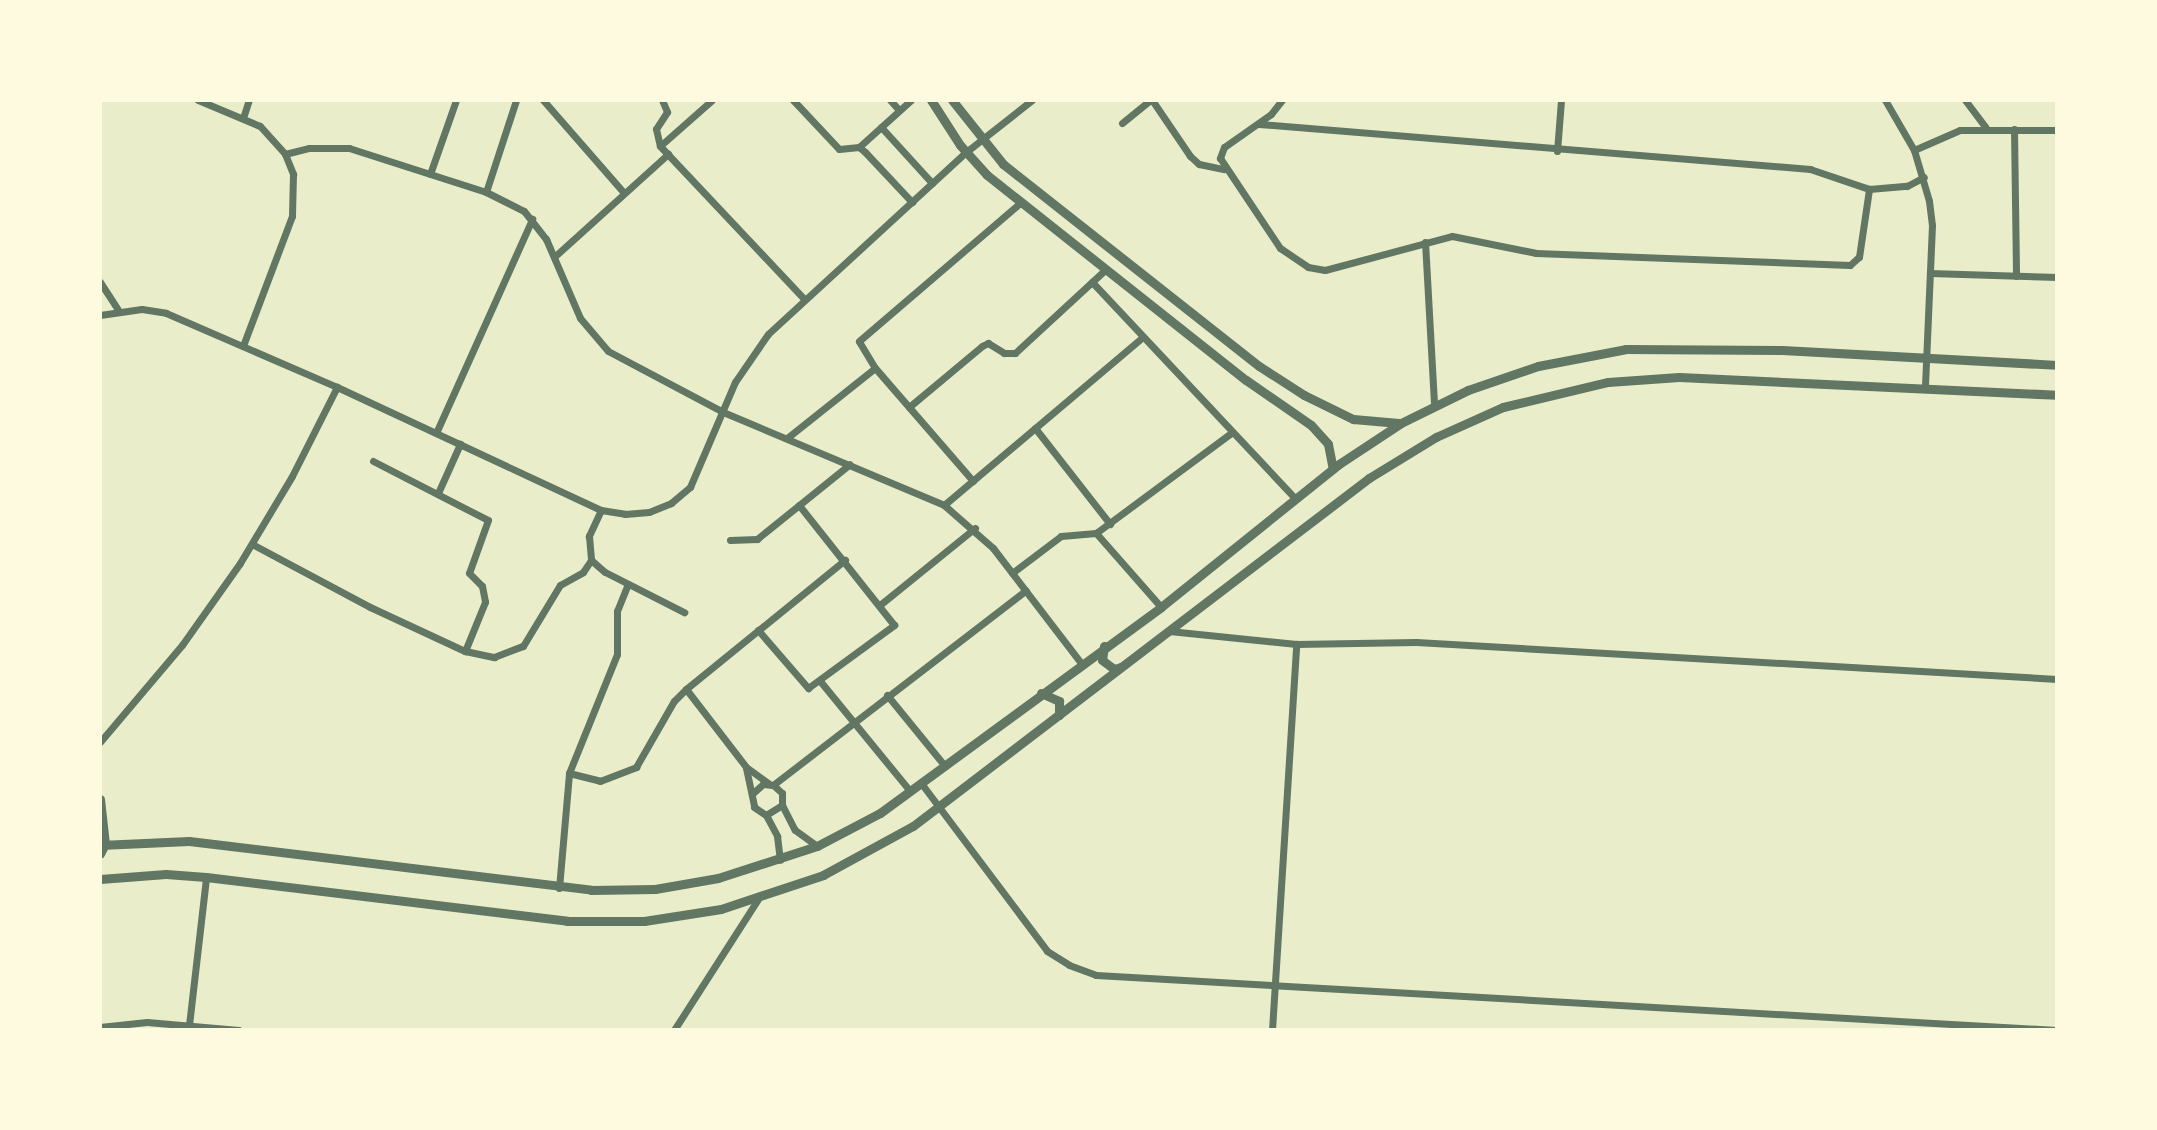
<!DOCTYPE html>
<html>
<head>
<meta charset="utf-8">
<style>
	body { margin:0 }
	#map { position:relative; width:2157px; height:1130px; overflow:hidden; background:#e9edc9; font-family:"Sofia Sans Condensed",sans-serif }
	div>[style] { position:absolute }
	.minor>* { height:7px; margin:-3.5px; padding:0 3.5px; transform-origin:3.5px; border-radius:3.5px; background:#617663 }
	.tertiary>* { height:9px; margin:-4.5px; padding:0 4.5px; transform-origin:4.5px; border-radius:4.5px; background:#617663 }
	span { translate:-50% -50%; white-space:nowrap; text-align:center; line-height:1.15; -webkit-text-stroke:7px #fefae0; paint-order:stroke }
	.frame { position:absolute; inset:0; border:102px solid #fefae0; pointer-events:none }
</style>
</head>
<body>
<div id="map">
	<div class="minor">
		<i style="left:198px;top:100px;width:67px;rotate:22.8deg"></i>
		<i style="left:260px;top:126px;width:38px;rotate:48deg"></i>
		<i style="left:285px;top:154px;width:22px;rotate:68deg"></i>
		<i style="left:293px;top:174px;width:42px;rotate:91.4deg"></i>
		<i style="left:292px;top:216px;width:139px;rotate:110.7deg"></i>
		<i style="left:543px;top:100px;width:123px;rotate:48.9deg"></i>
		<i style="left:662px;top:100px;width:13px;rotate:67deg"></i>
		<i style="left:667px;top:112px;width:20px;rotate:123deg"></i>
		<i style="left:656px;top:129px;width:17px;rotate:77deg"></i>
		<i style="left:660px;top:146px;width:209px;rotate:46.7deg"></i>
		<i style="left:793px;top:100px;width:67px;rotate:46.8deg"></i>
		<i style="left:839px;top:149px;width:20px;rotate:-6deg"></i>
		<i style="left:859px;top:147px;width:8px;rotate:40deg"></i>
		<i style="left:865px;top:152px;width:69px;rotate:46.8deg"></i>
		<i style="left:890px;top:100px;width:13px;rotate:48deg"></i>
		<i style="left:1152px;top:100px;width:68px;rotate:55.8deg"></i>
		<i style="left:1190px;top:156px;width:12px;rotate:42deg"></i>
		<i style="left:1199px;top:164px;width:25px;rotate:12deg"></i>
		<i style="left:1282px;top:100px;width:18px;rotate:128deg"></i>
		<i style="left:1271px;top:114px;width:57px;rotate:144.9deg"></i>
		<i style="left:1224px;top:147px;width:12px;rotate:110deg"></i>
		<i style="left:1220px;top:158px;width:108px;rotate:56.3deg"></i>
		<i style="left:1280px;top:248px;width:34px;rotate:34deg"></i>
		<i style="left:1308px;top:267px;width:17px;rotate:10deg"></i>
		<i style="left:1325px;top:270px;width:131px;rotate:-15deg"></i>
		<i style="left:1452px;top:236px;width:86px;rotate:11.4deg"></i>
		<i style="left:1536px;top:253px;width:314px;rotate:2.2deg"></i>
		<i style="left:1850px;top:265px;width:12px;rotate:-42deg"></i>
		<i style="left:1859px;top:257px;width:69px;rotate:-81.6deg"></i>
		<i style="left:1885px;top:100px;width:58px;rotate:59.9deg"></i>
		<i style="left:1914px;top:150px;width:53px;rotate:73.6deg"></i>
		<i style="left:1929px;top:201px;width:24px;rotate:83deg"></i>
		<i style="left:1932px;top:225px;width:163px;rotate:92.5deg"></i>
		<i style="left:1965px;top:100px;width:34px;rotate:53deg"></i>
		<i style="left:243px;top:118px;width:19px;rotate:-72deg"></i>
		<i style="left:1122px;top:123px;width:36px;rotate:-39deg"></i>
		<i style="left:1259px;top:124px;width:553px;rotate:4.67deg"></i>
		<i style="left:1810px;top:169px;width:62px;rotate:18.7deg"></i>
		<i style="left:1869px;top:189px;width:38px;rotate:-5deg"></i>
		<i style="left:1907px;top:186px;width:19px;rotate:-28deg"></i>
		<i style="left:881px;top:127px;width:76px;rotate:47.7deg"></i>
		<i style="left:2014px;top:129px;width:147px;rotate:89.2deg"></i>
		<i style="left:660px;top:146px;width:69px;rotate:-41.5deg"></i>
		<i style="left:859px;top:147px;width:70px;rotate:-42.1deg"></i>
		<i style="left:1914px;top:150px;width:50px;rotate:-23.5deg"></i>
		<i style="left:1960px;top:130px;width:97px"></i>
		<i style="left:1557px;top:151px;width:51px;rotate:-85.5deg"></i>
		<i style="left:285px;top:154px;width:25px;rotate:-14deg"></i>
		<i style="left:309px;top:148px;width:40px"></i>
		<i style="left:349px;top:148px;width:144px;rotate:17.8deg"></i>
		<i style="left:486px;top:192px;width:42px;rotate:26.6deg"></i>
		<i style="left:524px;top:211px;width:36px;rotate:52deg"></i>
		<i style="left:546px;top:239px;width:86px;rotate:66.7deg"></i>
		<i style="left:580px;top:318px;width:43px;rotate:49.7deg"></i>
		<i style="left:608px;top:351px;width:130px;rotate:27.9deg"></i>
		<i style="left:723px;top:412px;width:240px;rotate:22.8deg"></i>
		<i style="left:944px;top:505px;width:65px;rotate:41.3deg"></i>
		<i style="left:993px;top:548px;width:145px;rotate:52.6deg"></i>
		<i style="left:430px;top:174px;width:78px;rotate:-70.6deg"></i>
		<i style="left:486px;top:192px;width:97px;rotate:-71.9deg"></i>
		<i style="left:1425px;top:242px;width:163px;rotate:86.8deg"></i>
		<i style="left:554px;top:257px;width:154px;rotate:-42.1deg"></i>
		<i style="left:1930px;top:273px;width:127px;rotate:1.8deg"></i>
		<i style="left:100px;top:282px;width:33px;rotate:57deg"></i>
		<i style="left:1092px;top:282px;width:296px;rotate:46.8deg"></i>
		<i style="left:100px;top:315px;width:42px;rotate:-8.1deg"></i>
		<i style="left:142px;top:309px;width:24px;rotate:9deg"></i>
		<i style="left:166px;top:313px;width:186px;rotate:23.4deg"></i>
		<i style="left:337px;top:387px;width:291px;rotate:25deg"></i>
		<i style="left:601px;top:510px;width:24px;rotate:9deg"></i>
		<i style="left:625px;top:514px;width:24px;rotate:-5deg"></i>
		<i style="left:649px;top:512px;width:24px;rotate:-22deg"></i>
		<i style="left:671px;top:503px;width:25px;rotate:-40deg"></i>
		<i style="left:690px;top:487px;width:114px;rotate:-66.8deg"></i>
		<i style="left:735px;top:382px;width:58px;rotate:-55.5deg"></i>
		<i style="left:768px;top:334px;width:269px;rotate:-42.6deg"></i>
		<i style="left:966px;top:152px;width:84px;rotate:-38.2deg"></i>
		<i style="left:909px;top:407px;width:95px;rotate:-39.9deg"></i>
		<i style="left:982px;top:346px;width:7px;rotate:-27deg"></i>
		<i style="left:988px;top:343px;width:19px;rotate:32deg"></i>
		<i style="left:1004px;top:353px;width:11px"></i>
		<i style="left:1015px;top:353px;width:124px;rotate:-42.7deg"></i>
		<i style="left:1035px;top:428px;width:122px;rotate:52deg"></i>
		<i style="left:436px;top:433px;width:235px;rotate:-65.8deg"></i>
		<i style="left:787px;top:438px;width:112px;rotate:-38.5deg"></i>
		<i style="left:373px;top:461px;width:129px;rotate:27.2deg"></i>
		<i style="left:488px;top:520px;width:56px;rotate:109.7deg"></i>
		<i style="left:469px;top:573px;width:18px;rotate:45deg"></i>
		<i style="left:482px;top:586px;width:16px;rotate:79deg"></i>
		<i style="left:485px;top:602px;width:53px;rotate:112.2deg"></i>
		<i style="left:973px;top:481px;width:150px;rotate:-130.9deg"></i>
		<i style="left:875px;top:368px;width:31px;rotate:-121deg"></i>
		<i style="left:859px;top:341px;width:213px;rotate:-40.6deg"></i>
		<i style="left:438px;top:493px;width:54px;rotate:-65.8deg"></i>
		<i style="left:944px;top:505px;width:260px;rotate:-40.2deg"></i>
		<i style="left:601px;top:510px;width:29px;rotate:115deg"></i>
		<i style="left:589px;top:536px;width:24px;rotate:85deg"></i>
		<i style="left:591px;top:560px;width:18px;rotate:41deg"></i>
		<i style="left:605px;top:572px;width:89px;rotate:26.9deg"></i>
		<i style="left:1096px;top:533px;width:98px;rotate:48.7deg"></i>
		<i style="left:730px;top:540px;width:27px;rotate:-2deg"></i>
		<i style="left:757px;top:539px;width:119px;rotate:-38.9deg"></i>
		<i style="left:252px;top:544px;width:134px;rotate:28.1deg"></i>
		<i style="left:370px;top:607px;width:105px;rotate:24.9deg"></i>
		<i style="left:465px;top:651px;width:30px;rotate:12deg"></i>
		<i style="left:494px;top:657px;width:31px;rotate:-21deg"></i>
		<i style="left:523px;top:646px;width:71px;rotate:-58.8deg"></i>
		<i style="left:560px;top:585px;width:26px;rotate:-29deg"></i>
		<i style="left:583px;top:572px;width:14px;rotate:-56deg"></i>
		<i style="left:1012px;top:573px;width:61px;rotate:-37.1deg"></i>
		<i style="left:1061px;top:536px;width:35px;rotate:-5deg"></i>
		<i style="left:1096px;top:533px;width:167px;rotate:-36.5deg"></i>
		<i style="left:881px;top:604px;width:121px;rotate:-39deg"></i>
		<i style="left:758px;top:630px;width:77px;rotate:49.2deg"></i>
		<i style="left:808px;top:688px;width:107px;rotate:-36.2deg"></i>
		<i style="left:894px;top:625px;width:153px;rotate:-128.4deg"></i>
		<i style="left:1169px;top:631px;width:128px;rotate:5.8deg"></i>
		<i style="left:820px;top:681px;width:142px;rotate:50.7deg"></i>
		<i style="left:686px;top:689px;width:98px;rotate:52.4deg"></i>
		<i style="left:746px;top:767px;width:29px;rotate:36deg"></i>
		<i style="left:887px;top:695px;width:92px;rotate:50.8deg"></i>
		<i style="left:100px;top:742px;width:127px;rotate:-49.8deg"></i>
		<i style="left:182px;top:645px;width:100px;rotate:-54.7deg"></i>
		<i style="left:240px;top:563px;width:101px;rotate:-59.1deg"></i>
		<i style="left:292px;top:476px;width:100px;rotate:-63.2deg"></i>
		<i style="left:746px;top:768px;width:40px;rotate:78deg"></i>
		<i style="left:754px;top:807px;width:14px;rotate:34deg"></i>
		<i style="left:766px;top:815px;width:19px;rotate:-32deg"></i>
		<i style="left:782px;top:805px;width:12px;rotate:-90deg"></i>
		<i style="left:782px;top:793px;width:12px;rotate:-138deg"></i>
		<i style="left:773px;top:785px;width:10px;rotate:-174deg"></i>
		<i style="left:763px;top:784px;width:13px;rotate:138deg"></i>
		<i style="left:569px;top:773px;width:32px;rotate:14deg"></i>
		<i style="left:600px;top:781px;width:39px;rotate:-21deg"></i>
		<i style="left:636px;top:767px;width:76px;rotate:-60.1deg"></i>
		<i style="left:674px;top:701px;width:17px;rotate:-45deg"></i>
		<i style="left:686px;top:689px;width:205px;rotate:-39.1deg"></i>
		<i style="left:921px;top:783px;width:210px;rotate:53.1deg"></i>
		<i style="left:1047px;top:951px;width:26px;rotate:32deg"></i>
		<i style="left:1069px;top:965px;width:29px;rotate:20deg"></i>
		<i style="left:1096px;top:975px;width:962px;rotate:3.28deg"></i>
		<i style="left:773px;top:785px;width:319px;rotate:-37.6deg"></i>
		<i style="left:782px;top:805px;width:28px;rotate:63deg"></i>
		<i style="left:795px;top:830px;width:27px;rotate:36deg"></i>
		<i style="left:766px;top:815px;width:24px;rotate:62deg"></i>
		<i style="left:777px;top:836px;width:24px;rotate:83deg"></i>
		<i style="left:559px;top:888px;width:115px;rotate:-85deg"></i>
		<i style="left:569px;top:773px;width:128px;rotate:-68deg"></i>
		<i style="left:617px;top:654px;width:43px;rotate:-90deg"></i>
		<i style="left:617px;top:611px;width:29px;rotate:-68deg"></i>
		<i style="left:189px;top:1025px;width:149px;rotate:-83.4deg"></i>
		<i style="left:100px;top:1027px;width:47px;rotate:-6.1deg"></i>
		<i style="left:147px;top:1022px;width:92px;rotate:5deg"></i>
		<i style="left:674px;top:1030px;width:156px;rotate:-57.3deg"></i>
		<i style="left:1272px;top:1030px;width:387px;rotate:-86.4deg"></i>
		<i style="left:1296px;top:644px;width:120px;rotate:-1deg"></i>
		<i style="left:1416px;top:642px;width:642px;rotate:3.3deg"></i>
	</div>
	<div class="tertiary">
		<i style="left:931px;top:100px;width:54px;rotate:57.2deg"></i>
		<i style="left:960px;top:145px;width:40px;rotate:48deg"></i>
		<i style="left:987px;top:175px;width:330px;rotate:38.4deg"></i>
		<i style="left:1246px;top:380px;width:79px;rotate:34.7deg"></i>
		<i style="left:1311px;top:425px;width:25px;rotate:48deg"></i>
		<i style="left:1328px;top:444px;width:25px;rotate:79deg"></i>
		<i style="left:952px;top:100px;width:82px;rotate:51.4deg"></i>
		<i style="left:1003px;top:164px;width:326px;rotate:38.3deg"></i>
		<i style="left:1259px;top:366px;width:54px;rotate:32.8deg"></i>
		<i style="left:1304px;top:395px;width:55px;rotate:26.1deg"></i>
		<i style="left:1353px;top:419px;width:46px;rotate:5deg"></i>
		<i style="left:1104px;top:646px;width:14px;rotate:98deg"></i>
		<i style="left:1102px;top:660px;width:15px;rotate:37deg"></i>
		<i style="left:1114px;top:669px;width:7px;rotate:-16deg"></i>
		<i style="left:1041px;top:693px;width:20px;rotate:24deg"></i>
		<i style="left:1059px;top:701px;width:14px;rotate:90deg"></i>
		<i style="left:100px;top:799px;width:45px;rotate:83.7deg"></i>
		<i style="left:105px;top:844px;width:11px;rotate:117deg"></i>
		<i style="left:100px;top:845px;width:89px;rotate:-2.6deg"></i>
		<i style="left:189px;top:841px;width:405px;rotate:6.9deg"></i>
		<i style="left:591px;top:890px;width:64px;rotate:-0.9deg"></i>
		<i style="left:655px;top:889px;width:64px;rotate:-9.9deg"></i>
		<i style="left:718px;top:878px;width:104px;rotate:-17.9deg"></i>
		<i style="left:817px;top:846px;width:71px;rotate:-27.6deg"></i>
		<i style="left:880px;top:813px;width:348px;rotate:-36.2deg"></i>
		<i style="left:1161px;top:607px;width:228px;rotate:-38.8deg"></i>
		<i style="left:1339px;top:464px;width:74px;rotate:-33.5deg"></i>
		<i style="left:1401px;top:423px;width:75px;rotate:-26.2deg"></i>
		<i style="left:1468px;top:390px;width:74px;rotate:-18.9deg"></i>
		<i style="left:1538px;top:366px;width:90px;rotate:-10.9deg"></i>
		<i style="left:1626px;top:349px;width:156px;rotate:0.4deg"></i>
		<i style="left:1782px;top:350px;width:275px;rotate:3.1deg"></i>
		<i style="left:100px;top:879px;width:66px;rotate:-4.3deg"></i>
		<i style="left:166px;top:874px;width:40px;rotate:4.3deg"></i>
		<i style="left:206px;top:877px;width:364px;rotate:6.9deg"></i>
		<i style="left:567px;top:921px;width:77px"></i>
		<i style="left:644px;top:921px;width:78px;rotate:-8.9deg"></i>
		<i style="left:721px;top:909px;width:108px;rotate:-18.4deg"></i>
		<i style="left:823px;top:875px;width:102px;rotate:-28.6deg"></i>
		<i style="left:913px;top:826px;width:574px;rotate:-37.35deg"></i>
		<i style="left:1369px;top:478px;width:79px;rotate:-31.5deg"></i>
		<i style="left:1436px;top:437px;width:73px;rotate:-24.1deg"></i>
		<i style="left:1503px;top:407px;width:108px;rotate:-13.4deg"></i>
		<i style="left:1608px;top:382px;width:71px;rotate:-4deg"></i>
		<i style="left:1679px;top:377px;width:378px;rotate:2.7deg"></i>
	</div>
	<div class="frame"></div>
</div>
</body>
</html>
